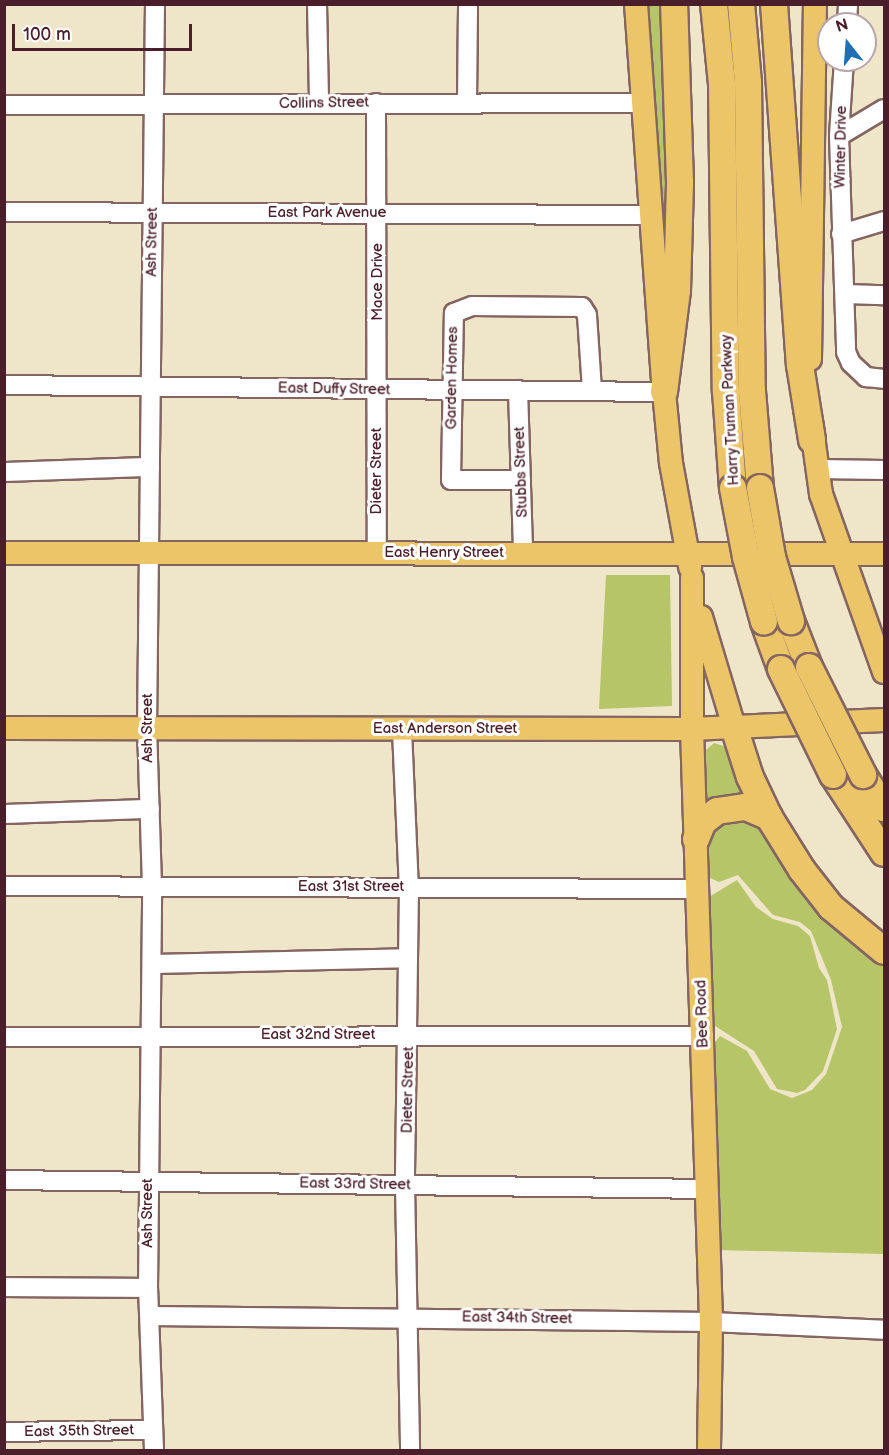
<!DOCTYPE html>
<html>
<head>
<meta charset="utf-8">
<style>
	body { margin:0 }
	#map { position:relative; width:889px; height:1455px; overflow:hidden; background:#efe6c9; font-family:"Balsamiq Sans",sans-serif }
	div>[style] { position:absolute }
	.green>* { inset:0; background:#b5c568 }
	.roads { filter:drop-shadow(2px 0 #846562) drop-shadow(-2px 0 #846562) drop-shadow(0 2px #846562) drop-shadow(0 -2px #846562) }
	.minor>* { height:18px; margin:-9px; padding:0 9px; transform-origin:9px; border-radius:9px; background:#fff }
	.major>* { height:22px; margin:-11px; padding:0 11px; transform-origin:11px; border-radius:11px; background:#edc569 }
	.highway>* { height:26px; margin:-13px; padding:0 13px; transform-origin:13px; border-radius:13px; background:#edc569 }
	.bridges { filter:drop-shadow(2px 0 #846562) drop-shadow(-2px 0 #846562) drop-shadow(0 2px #846562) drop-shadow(0 -2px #846562) }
	.highway-bridge>* { height:26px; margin:-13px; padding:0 13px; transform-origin:13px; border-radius:13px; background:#edc569 }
	span { translate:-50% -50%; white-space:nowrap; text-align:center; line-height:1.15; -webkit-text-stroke:6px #fff; paint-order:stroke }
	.street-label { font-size:15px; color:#4a1f2b }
	.frame { position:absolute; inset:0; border:6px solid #4a1f2b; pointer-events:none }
	.north { position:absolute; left:817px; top:12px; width:60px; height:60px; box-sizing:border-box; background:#fff; border:2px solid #b7a5aa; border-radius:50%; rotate:343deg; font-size:16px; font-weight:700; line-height:24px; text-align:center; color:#4a1f2b }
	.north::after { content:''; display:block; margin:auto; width:21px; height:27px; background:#1f6fb2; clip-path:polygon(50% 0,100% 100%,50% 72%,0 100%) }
	.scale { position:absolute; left:12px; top:24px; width:180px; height:27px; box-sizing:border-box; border:3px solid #4a1f2b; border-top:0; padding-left:8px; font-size:18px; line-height:21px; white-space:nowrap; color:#4a1f2b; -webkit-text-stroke:4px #fff; paint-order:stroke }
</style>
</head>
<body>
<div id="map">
	<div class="green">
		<i style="clip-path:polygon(643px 5px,663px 5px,669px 159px,663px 263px)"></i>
		<i style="clip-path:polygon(606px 575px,670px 575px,672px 706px,599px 709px)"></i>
		<i style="clip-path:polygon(714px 743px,730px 748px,750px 801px,707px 802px,706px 750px)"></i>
		<i style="clip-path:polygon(752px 814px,776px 847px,787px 870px,810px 898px,884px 967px,884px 1254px,717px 1250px,712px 1046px,720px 1036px,747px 1051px,770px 1089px,792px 1098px,812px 1090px,826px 1074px,842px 1027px,831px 980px,811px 931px,800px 922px,773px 915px,738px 875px,719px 882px,708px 877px,708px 836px,714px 824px)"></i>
		<i style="clip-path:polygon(737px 880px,756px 907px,773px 919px,798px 926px,810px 936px,819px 968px,827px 980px,837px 1029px,823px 1071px,805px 1090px,797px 1093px,777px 1089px,754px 1051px,712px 1024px,709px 897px)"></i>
	</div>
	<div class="roads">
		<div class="minor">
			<i style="left:317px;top:4px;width:99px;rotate:88.8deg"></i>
			<i style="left:847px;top:24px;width:20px;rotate:-87deg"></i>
			<i style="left:844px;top:60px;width:76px;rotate:93.8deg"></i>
			<i style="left:839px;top:136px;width:216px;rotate:88.1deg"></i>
			<i style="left:846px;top:352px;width:12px;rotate:66deg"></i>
			<i style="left:851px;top:363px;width:21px;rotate:43deg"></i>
			<i style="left:866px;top:377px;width:18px;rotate:6deg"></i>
			<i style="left:376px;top:103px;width:449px;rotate:89.9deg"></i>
			<i style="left:467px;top:103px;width:99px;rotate:-89.4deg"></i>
			<i style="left:4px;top:105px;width:639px;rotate:-0.18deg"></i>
			<i style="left:839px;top:136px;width:52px;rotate:-31deg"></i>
			<i style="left:4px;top:212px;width:646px;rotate:0.27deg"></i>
			<i style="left:841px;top:234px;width:45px;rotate:-16.8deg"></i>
			<i style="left:846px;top:294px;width:38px;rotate:2deg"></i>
			<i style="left:4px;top:385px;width:660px;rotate:0.61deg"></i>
			<i style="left:518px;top:390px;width:163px;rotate:88.2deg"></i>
			<i style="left:817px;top:469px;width:67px;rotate:0.9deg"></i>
			<i style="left:4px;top:472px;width:146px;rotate:-2deg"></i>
			<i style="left:521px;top:480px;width:70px;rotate:180deg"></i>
			<i style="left:451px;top:480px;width:167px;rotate:-89deg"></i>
			<i style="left:454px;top:313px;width:19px;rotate:-21deg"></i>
			<i style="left:472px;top:306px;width:110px;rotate:0.5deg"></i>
			<i style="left:582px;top:307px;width:9px;rotate:58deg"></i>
			<i style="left:587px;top:315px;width:76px;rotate:86.2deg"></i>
			<i style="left:402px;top:730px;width:158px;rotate:87.5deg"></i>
			<i style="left:409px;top:888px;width:297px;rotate:90.8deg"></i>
			<i style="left:405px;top:1185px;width:265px;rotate:88.9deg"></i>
			<i style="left:4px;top:814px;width:146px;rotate:-2deg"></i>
			<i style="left:4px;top:886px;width:694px;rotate:0.25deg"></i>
			<i style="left:152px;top:964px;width:256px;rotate:-1.3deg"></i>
			<i style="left:4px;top:1037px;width:700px;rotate:-0.08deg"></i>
			<i style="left:4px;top:1180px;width:702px;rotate:0.73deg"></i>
			<i style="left:4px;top:1287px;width:144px;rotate:0.4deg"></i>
			<i style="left:150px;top:1316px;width:561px;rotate:0.61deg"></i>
			<i style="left:711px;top:1322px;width:173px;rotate:2.6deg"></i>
			<i style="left:4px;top:1432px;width:149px;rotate:-0.8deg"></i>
			<i style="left:154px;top:1450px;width:162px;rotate:-92.1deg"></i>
			<i style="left:148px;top:1288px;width:402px;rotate:-89.4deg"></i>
			<i style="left:152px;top:886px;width:156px;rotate:-91.8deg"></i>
			<i style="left:147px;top:730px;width:726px;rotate:-89.37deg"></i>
		</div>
		<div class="major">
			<i style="left:636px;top:4px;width:389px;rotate:85.9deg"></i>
			<i style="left:664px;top:392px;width:71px;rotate:84.4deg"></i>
			<i style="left:671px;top:463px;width:106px;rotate:79.6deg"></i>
			<i style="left:810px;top:359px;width:355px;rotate:-89.2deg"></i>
			<i style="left:811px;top:422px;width:73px;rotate:82.1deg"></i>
			<i style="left:821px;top:494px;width:189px;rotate:70.5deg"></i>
			<i style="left:4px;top:553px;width:880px;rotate:0.07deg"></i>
			<i style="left:692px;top:578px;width:151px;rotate:90deg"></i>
			<i style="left:692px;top:729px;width:593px;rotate:88.16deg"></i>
			<i style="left:711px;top:1322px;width:128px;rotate:90.9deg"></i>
			<i style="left:701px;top:617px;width:115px;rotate:73.3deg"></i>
			<i style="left:4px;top:728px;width:688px;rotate:0.08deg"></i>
			<i style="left:692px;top:729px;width:192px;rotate:-2.7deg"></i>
		</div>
		<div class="highway">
			<i style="left:714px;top:4px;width:80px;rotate:84.3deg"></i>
			<i style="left:722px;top:84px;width:307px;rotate:89.3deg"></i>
			<i style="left:726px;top:391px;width:97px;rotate:85.9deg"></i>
			<i style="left:741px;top:4px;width:78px;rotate:84.9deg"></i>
			<i style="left:748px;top:82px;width:309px;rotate:89.3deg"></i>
			<i style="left:752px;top:391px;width:97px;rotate:85.3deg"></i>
			<i style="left:774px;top:4px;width:362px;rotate:85.9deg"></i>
			<i style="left:800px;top:365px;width:76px;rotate:80.9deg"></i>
			<i style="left:664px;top:392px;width:102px;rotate:-82.7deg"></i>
			<i style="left:677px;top:291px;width:109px;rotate:-88.4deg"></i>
			<i style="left:680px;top:182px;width:178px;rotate:-91.9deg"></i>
			<i style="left:791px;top:621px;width:49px;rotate:68.6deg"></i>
			<i style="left:764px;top:622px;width:50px;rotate:70.1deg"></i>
			<i style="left:734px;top:727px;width:52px;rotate:72.3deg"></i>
			<i style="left:750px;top:777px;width:44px;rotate:64.6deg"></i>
			<i style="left:769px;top:817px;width:62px;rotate:58.1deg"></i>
			<i style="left:802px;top:870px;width:47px;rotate:51.9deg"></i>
			<i style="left:831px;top:907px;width:69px;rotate:39.7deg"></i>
			<i style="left:833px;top:775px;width:93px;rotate:56.8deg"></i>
			<i style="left:863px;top:775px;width:39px;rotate:58deg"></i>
			<i style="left:696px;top:839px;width:18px;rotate:-68deg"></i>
			<i style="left:703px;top:822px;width:18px;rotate:-38deg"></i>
			<i style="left:717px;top:811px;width:29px;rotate:-8deg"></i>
			<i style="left:746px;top:807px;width:25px;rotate:23deg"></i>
		</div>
	</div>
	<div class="bridges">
		<div class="highway-bridge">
			<i style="left:733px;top:488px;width:70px;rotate:79.3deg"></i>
			<i style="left:746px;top:557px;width:67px;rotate:74.5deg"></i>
			<i style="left:760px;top:488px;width:70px;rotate:80.1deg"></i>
			<i style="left:772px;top:557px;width:67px;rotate:73.5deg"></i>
			<i style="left:809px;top:667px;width:121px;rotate:63.4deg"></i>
			<i style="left:781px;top:669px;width:118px;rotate:63.9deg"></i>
		</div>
	</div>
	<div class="street-label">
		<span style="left:324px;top:103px;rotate:-1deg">Collins Street</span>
		<span style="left:841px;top:147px;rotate:-89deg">Winter Drive</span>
		<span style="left:327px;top:213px">East Park Avenue</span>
		<span style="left:152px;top:242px;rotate:-89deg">Ash Street</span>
		<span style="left:378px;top:282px;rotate:-90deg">Mace Drive</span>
		<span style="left:452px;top:378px;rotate:-89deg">Garden Homes</span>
		<span style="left:334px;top:389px;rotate:1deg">East Duffy Street</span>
		<span style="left:730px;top:410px;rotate:-93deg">Harry Truman Parkway</span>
		<span style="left:377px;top:471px;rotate:-90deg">Dieter Street</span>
		<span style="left:521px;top:472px;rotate:-92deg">Stubbs Street</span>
		<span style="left:444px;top:553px">East Henry Street</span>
		<span style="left:148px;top:728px;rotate:-90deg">Ash Street</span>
		<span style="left:445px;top:729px">East Anderson Street</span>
		<span style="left:351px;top:887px">East 31st Street</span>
		<span style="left:702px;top:1014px;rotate:-92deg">Bee Road</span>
		<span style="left:318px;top:1035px">East 32nd Street</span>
		<span style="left:408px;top:1090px;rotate:-89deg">Dieter Street</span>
		<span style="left:355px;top:1184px;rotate:1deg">East 33rd Street</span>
		<span style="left:148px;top:1213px;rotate:-90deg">Ash Street</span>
		<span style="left:517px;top:1318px;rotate:1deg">East 34th Street</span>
		<span style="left:79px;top:1431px;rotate:-1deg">East 35th Street</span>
	</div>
	<div class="frame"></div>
	<div class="north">N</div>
	<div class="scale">100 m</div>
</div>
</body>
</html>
